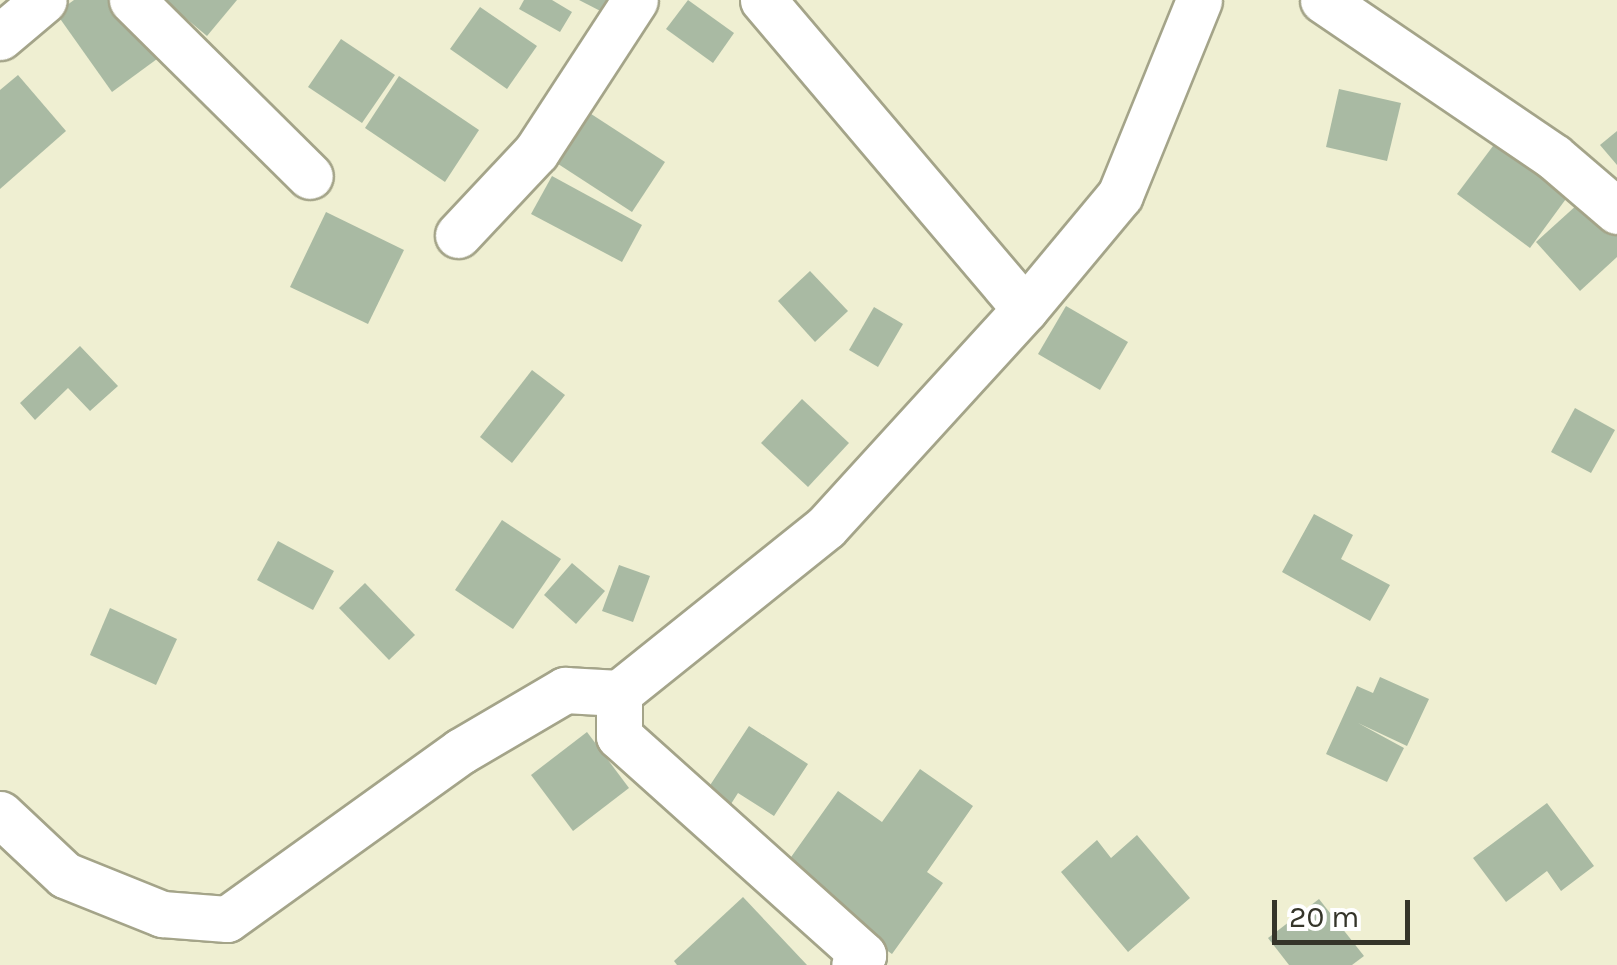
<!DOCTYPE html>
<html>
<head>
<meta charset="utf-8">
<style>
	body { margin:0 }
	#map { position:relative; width:1617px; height:965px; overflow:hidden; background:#efefd2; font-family:Karla,sans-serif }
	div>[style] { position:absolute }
	.building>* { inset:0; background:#a9baa3 }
	.roads { filter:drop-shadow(2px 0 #a4a489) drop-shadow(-2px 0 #a4a489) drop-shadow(0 2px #a4a489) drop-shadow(0 -2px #a4a489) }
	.minor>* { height:45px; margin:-22.5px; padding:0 22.5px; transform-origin:22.5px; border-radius:22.5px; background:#fff }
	span { translate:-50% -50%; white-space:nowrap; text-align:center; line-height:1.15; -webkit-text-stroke:8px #fff; paint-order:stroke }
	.scale { position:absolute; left:1272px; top:900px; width:138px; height:45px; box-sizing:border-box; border:5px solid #35352a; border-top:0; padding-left:12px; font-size:30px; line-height:35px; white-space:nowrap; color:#35352a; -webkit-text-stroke:8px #fff; paint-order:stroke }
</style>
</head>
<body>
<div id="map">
	<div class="building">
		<i style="clip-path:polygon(74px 0,115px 0,157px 59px,112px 92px,56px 13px)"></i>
		<i style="clip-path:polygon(164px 0,237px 0,207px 36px)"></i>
		<i style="clip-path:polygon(524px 0,552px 0,572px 12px,560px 32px,519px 9px)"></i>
		<i style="clip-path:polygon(579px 0,623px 0,614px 18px)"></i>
		<i style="clip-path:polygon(688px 0,734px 33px,713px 63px,666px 29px)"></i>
		<i style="clip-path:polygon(480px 7px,537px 46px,507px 89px,450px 49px)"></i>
		<i style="clip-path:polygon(341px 39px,395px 75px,362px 123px,308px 87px)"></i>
		<i style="clip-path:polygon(18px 75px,66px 131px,0 189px,0 90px)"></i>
		<i style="clip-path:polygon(399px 76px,479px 130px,445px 182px,365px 128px)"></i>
		<i style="clip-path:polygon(1339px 89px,1401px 103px,1387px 161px,1326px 147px)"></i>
		<i style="clip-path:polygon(585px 110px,665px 162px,632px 212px,552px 160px)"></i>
		<i style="clip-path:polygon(1617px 131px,1617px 165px,1600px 145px)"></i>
		<i style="clip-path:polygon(1499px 138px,1571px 192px,1530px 248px,1457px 194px)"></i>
		<i style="clip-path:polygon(552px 176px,642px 225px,622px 262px,531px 214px)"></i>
		<i style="clip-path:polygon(1589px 194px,1617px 225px,1617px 257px,1580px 291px,1536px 242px)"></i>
		<i style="clip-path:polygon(326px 212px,404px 250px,368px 324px,290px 287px)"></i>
		<i style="clip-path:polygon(810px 271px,848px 311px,815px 342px,778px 301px)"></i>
		<i style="clip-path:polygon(1066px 306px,1128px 342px,1100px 390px,1038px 354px)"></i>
		<i style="clip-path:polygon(874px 307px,903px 324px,878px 367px,849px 350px)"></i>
		<i style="clip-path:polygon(80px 346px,118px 386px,90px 411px,68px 388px,35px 420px,20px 403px)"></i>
		<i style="clip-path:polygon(532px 370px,565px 395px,512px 463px,480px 437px)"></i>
		<i style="clip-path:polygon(802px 399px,849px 443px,808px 487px,761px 443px)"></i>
		<i style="clip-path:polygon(1575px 408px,1615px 430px,1591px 473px,1551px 452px)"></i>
		<i style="clip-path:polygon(1314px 514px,1353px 535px,1341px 559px,1390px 585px,1370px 621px,1282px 572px)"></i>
		<i style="clip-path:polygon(502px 520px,561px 559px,513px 629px,455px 590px)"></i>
		<i style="clip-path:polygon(278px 541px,334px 571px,313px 610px,257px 580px)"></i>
		<i style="clip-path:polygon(572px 563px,605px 591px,576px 624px,544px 595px)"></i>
		<i style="clip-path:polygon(619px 565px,650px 576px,633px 622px,602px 611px)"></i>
		<i style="clip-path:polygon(365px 583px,415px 635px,389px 660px,339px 608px)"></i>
		<i style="clip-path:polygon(110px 608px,177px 639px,156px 685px,90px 655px)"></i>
		<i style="clip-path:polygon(1380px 677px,1429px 699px,1407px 746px,1358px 723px,1404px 748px,1387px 782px,1326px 754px,1357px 686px,1373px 693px)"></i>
		<i style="clip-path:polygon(749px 726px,808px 764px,774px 816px,738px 793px,724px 815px,701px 799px)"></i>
		<i style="clip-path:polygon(587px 732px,629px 788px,573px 831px,531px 775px)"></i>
		<i style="clip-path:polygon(920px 769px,973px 806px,927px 872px,943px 883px,892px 954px,779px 874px,838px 791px,882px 822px)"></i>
		<i style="clip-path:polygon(1547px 803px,1594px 866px,1561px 891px,1547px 871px,1506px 902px,1473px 858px)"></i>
		<i style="clip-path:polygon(1137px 835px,1190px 898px,1128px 952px,1061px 872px,1097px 840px,1111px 858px)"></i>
		<i style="clip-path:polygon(743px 897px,807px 965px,677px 965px,674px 961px)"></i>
		<i style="clip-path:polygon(1319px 899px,1364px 956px,1352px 965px,1289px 965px,1268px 938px)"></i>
	</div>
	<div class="roads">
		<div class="minor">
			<i style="left:132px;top:0;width:250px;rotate:44.7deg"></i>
			<i style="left:763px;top:0;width:405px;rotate:49.7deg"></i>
			<i style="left:1025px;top:309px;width:295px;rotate:132.4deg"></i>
			<i style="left:826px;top:527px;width:265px;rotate:141.3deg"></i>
			<i style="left:619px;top:693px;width:43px;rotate:90deg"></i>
			<i style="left:619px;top:736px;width:328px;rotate:41.9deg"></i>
			<i style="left:863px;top:955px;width:13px;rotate:132deg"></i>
			<i style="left:1323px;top:0;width:279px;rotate:34.2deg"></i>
			<i style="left:1554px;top:157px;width:83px;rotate:40.6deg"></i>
			<i style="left:0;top:37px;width:57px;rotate:-40.1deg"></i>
			<i style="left:458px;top:235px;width:114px;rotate:-46.8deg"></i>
			<i style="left:536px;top:152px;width:181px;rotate:-56.9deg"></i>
			<i style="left:1025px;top:309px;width:148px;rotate:-50.2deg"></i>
			<i style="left:1120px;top:195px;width:210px;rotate:-67.9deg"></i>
			<i style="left:0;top:814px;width:89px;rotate:43.2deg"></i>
			<i style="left:65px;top:875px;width:105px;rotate:21.9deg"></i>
			<i style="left:162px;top:914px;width:65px;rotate:4.4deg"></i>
			<i style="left:227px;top:919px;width:288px;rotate:-35.7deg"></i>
			<i style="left:461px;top:751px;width:121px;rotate:-30.4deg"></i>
			<i style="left:565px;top:690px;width:54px;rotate:3.2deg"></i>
		</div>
	</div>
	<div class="scale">20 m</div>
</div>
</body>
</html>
